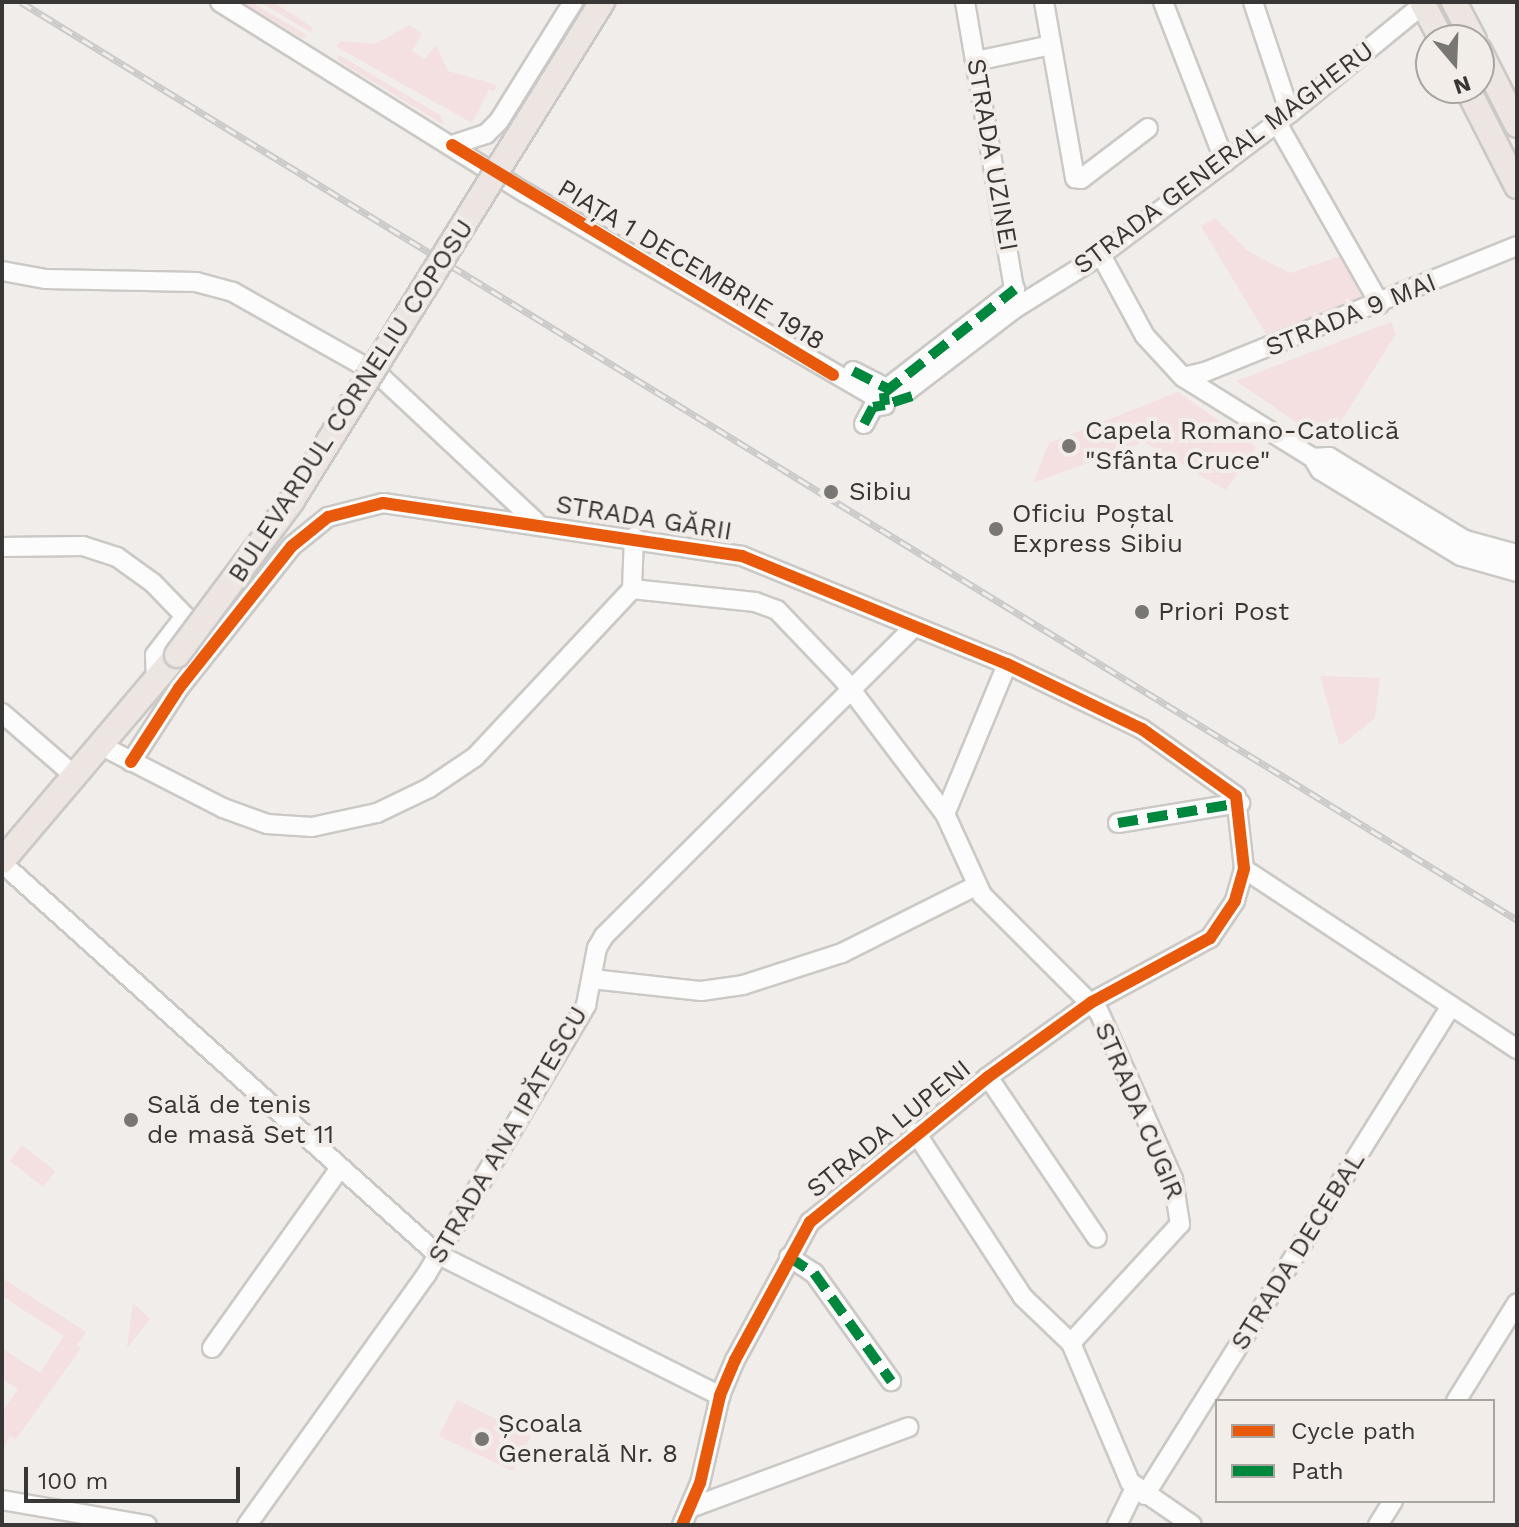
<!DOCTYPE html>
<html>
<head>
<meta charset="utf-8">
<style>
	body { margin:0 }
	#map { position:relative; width:1519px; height:1527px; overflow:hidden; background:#f0edea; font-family:"Work Sans",sans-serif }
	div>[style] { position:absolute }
	.green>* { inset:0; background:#f4dfe1 }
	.roads { filter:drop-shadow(2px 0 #cbc9c6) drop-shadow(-2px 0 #cbc9c6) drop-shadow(0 2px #cbc9c6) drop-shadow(0 -2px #cbc9c6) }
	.minor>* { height:18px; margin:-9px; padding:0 9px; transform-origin:9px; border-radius:9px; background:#fdfcfc }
	.major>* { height:24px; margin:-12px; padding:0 12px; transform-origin:12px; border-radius:12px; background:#ede5e2 }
	.rail>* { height:7px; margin-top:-3.5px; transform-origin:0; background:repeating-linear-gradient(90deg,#f2ede8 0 12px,#cbcaca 0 24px); box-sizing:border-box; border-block:2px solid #cbcaca }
	.bridges { filter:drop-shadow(2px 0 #cac9c8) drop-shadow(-2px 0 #cac9c8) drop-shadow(0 2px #cac9c8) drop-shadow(0 -2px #cac9c8) }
	.major-bridge>* { height:24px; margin:-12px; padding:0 12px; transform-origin:12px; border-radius:12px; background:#ede5e2 }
	.quiet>* { height:10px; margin-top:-5px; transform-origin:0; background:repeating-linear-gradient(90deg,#00873e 0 20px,transparent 0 30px) }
	.cycleway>* { height:12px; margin:-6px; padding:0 6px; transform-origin:6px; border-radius:6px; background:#e8590c }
	.dots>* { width:22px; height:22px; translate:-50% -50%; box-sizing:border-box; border:4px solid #f2ede8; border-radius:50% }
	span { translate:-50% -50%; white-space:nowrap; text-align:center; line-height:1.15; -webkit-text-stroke:8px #f2ede8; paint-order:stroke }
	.street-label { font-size:26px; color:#393735 }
	.poi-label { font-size:26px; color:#393735 }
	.left { translate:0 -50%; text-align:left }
	.frame { position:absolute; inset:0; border:4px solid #393735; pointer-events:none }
	.legend { position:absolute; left:1215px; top:1399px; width:280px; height:104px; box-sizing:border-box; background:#f2ede8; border:2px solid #a8a4a0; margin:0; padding:10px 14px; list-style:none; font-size:24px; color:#393735 }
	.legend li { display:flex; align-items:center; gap:16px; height:40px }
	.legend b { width:40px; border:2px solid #a8a4a0 }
	.north { position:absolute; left:1415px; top:24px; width:80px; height:80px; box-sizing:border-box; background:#f2ede8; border:2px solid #a8a4a0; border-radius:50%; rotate:161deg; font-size:22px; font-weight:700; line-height:32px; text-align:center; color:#393735 }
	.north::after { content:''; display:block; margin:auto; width:28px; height:36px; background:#797774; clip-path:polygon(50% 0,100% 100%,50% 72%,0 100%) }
	.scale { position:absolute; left:24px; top:1467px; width:216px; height:36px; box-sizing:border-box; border:4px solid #393735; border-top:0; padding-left:10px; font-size:24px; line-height:28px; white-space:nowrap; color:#393735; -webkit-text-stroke:6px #f2ede8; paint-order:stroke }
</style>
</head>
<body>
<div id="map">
	<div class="green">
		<i style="clip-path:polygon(242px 2px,251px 2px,308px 36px,302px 38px)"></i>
		<i style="clip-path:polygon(260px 2px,273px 2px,313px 28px,310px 32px)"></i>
		<i style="clip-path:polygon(409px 25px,422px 33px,412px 51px,425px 59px,436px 45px,448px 71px,497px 85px,494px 91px,489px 89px,472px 123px,337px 47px,341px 41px,375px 44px)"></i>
		<i style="clip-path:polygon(337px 54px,440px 115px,444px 125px,339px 61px)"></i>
		<i style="clip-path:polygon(1215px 218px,1249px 252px,1290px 273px,1341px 256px,1361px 297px,1266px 334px,1201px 226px)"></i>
		<i style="clip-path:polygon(1391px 322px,1396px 334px,1327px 443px,1236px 381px)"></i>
		<i style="clip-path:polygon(1178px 392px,1256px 447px,1226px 490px,1144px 442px,1033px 483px,1049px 443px)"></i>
		<i style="clip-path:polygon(1320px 676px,1380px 678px,1375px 718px,1344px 743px,1339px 744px)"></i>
		<i style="clip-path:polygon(22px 1145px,55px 1171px,43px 1187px,10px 1161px)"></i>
		<i style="clip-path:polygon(2px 1278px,86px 1332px,77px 1345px,81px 1348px,16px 1439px,10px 1436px,2px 1450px,2px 1413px,18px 1389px,2px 1379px,2px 1348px,40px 1373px,64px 1336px,2px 1296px)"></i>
		<i style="clip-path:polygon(133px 1303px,150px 1319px,127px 1348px)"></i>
		<i style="clip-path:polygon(457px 1400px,531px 1436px,513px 1471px,439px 1436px)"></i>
	</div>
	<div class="roads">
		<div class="minor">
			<i style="left:220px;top:2px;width:361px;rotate:32deg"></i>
			<i style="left:526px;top:193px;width:409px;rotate:30.3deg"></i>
			<i style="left:879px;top:399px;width:29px;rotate:-16deg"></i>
			<i style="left:907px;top:391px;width:138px;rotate:-37.4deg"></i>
			<i style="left:1017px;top:307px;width:99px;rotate:-31.8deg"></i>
			<i style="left:1101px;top:255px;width:236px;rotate:-36.9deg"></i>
			<i style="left:1290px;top:113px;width:176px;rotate:-39.2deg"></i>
			<i style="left:965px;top:2px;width:309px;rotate:80.3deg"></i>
			<i style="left:1044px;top:2px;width:179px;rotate:80deg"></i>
			<i style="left:1075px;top:178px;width:6px;rotate:9deg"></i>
			<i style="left:1081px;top:179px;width:84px;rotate:-37.3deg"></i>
			<i style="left:1163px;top:2px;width:172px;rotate:68.8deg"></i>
			<i style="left:1253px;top:2px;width:117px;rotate:71.6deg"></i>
			<i style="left:976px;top:61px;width:77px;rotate:-12deg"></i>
			<i style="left:1277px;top:123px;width:208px;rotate:60.4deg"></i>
			<i style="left:452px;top:145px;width:36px;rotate:-18deg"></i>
			<i style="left:486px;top:134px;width:18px;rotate:-45deg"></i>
			<i style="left:499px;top:121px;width:140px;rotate:-58.1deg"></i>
			<i style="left:1101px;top:255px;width:92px;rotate:61.5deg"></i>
			<i style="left:1145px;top:336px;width:56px;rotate:47.2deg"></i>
			<i style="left:1183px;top:377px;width:153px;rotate:31.9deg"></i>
			<i style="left:1313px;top:458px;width:14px;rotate:60deg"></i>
			<i style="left:1320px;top:470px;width:165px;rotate:31.4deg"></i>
			<i style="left:1461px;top:556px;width:58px;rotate:15.9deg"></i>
			<i style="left:2px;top:271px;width:45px;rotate:10.3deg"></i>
			<i style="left:46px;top:279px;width:150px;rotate:1.1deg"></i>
			<i style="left:196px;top:282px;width:38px;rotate:15deg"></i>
			<i style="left:233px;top:292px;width:167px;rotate:29.5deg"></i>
			<i style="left:378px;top:374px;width:216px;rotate:43.1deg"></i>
			<i style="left:853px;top:371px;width:38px;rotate:27deg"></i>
			<i style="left:1183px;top:377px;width:23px;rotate:-13deg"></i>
			<i style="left:1205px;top:372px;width:336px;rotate:-22deg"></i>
			<i style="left:885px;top:402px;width:14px;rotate:-82deg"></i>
			<i style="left:887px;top:388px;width:162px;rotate:-37.7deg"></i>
			<i style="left:864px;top:424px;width:19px;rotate:-62deg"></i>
			<i style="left:873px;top:407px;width:12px;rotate:-9deg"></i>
			<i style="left:1313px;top:458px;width:16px;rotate:-4deg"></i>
			<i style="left:1329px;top:457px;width:159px;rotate:31.4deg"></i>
			<i style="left:1465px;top:540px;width:54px;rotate:15.1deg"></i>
			<i style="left:2px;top:547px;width:81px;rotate:-0.7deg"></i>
			<i style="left:83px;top:546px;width:36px;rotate:18deg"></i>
			<i style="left:117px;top:557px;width:44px;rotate:35.8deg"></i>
			<i style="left:153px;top:583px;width:46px;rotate:45.9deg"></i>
			<i style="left:185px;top:616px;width:49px;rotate:127.6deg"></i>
			<i style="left:155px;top:655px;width:27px;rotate:88deg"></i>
			<i style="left:632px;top:589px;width:124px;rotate:6deg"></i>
			<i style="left:755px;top:602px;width:23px;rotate:20deg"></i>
			<i style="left:777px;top:610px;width:95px;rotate:46.3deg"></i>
			<i style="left:843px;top:679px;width:169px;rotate:52.9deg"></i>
			<i style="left:945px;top:814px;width:89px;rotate:65.4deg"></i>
			<i style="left:982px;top:895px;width:165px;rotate:45deg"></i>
			<i style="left:1099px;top:1012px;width:183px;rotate:66.1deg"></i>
			<i style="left:1173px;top:1179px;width:46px;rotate:81.2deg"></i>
			<i style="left:1180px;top:1224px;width:161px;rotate:132.5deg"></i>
			<i style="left:1071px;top:1343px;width:151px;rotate:67deg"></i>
			<i style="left:1130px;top:1482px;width:75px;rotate:34.7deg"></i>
			<i style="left:632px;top:589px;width:52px;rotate:-87.8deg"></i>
			<i style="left:2px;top:713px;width:98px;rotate:40.9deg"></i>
			<i style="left:102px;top:746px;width:136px;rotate:27.1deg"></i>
			<i style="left:223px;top:808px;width:47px;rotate:20deg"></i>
			<i style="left:267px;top:824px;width:45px;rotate:3.8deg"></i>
			<i style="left:312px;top:827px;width:66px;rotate:-12.2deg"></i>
			<i style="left:377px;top:813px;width:58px;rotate:-25.7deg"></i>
			<i style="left:429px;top:788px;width:55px;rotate:-34deg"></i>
			<i style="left:475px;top:757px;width:230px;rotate:-46.9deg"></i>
			<i style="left:131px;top:762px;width:88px;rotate:-57deg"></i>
			<i style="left:179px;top:688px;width:181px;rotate:-51.5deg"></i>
			<i style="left:292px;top:546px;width:46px;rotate:-38.9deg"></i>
			<i style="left:328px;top:517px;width:57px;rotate:-14.3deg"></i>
			<i style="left:383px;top:503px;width:363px;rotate:8.4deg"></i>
			<i style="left:742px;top:556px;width:286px;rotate:22.2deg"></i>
			<i style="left:1007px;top:664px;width:150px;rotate:25.7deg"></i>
			<i style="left:1142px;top:729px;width:115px;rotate:35.5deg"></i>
			<i style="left:1236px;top:796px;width:73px;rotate:83.7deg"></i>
			<i style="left:1244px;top:869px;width:33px;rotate:106deg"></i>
			<i style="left:1235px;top:901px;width:45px;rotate:124deg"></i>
			<i style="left:1210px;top:938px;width:134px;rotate:151.5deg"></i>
			<i style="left:1092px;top:1002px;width:128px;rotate:144.2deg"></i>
			<i style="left:988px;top:1077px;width:230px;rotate:140.8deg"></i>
			<i style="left:810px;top:1222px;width:157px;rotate:118.5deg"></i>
			<i style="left:735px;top:1360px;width:39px;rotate:113deg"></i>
			<i style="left:720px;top:1396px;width:89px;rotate:102.9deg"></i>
			<i style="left:700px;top:1483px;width:46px;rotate:113.2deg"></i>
			<i style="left:945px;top:814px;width:162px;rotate:-67.5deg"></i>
			<i style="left:1118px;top:823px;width:124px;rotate:-9.3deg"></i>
			<i style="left:2px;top:863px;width:585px;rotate:41.95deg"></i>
			<i style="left:437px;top:1254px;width:317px;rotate:26.6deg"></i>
			<i style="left:1244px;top:869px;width:327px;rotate:33.4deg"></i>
			<i style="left:592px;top:979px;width:110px;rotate:6.3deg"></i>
			<i style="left:701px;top:991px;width:42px;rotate:-8.1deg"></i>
			<i style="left:743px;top:985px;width:104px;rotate:-17.9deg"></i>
			<i style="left:842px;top:953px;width:150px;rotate:-26.6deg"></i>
			<i style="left:988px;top:1077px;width:194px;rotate:55.9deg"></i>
			<i style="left:916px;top:1133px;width:196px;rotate:56.9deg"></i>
			<i style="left:1023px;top:1297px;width:66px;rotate:43.8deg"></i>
			<i style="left:789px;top:1257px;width:30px;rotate:33deg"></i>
			<i style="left:814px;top:1273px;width:133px;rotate:54.5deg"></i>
			<i style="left:212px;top:1348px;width:221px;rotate:-54.6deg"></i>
			<i style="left:1456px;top:1401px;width:115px;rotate:-58.1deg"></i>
			<i style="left:1145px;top:1495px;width:577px;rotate:-57.96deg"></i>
			<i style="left:2px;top:1500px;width:147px;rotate:9.8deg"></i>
			<i style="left:690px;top:1508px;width:233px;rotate:-20.3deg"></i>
			<i style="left:247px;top:1525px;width:307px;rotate:-54.4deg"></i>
			<i style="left:426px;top:1275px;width:314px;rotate:-59.3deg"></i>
			<i style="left:586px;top:1005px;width:58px;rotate:-79.1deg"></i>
			<i style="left:597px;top:948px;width:14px;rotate:-60deg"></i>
			<i style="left:604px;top:936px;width:438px;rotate:-44.9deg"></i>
			<i style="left:1117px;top:1525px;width:41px;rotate:-64.1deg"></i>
			<i style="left:1378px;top:1525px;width:28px;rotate:-58deg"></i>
		</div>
		<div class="major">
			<i style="left:1422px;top:2px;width:43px;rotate:62.2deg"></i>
			<i style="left:1454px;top:2px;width:43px;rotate:62.2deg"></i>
			<i style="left:1479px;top:50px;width:84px;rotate:63.1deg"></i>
			<i style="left:1467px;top:88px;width:110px;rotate:63deg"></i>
			<i style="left:2px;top:861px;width:270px;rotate:-49.7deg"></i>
		</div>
	</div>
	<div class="rail">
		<i style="left:21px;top:2px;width:1755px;rotate:31.53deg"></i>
	</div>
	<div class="bridges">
		<div class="major-bridge">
			<i style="left:177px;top:655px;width:191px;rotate:-53.3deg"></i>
			<i style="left:291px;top:502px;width:589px;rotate:-58.12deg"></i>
		</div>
	</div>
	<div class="quiet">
		<i style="left:853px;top:371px;width:38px;rotate:27deg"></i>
		<i style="left:912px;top:396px;width:28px;rotate:162deg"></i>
		<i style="left:885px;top:405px;width:12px;rotate:-95deg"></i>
		<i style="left:884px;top:393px;width:167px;rotate:-38.4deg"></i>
		<i style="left:864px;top:424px;width:19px;rotate:-62deg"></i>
		<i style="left:873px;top:407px;width:12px;rotate:-9deg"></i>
		<i style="left:1118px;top:823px;width:124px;rotate:-9.3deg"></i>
		<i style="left:789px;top:1257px;width:30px;rotate:33deg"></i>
		<i style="left:814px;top:1273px;width:133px;rotate:54.5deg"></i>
	</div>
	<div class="cycleway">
		<i style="left:452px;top:145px;width:445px;rotate:31.1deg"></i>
		<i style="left:131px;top:762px;width:88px;rotate:-57deg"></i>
		<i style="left:179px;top:688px;width:181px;rotate:-51.5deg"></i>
		<i style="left:292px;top:546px;width:46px;rotate:-38.9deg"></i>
		<i style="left:328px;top:517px;width:57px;rotate:-14.3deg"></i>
		<i style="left:383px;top:503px;width:363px;rotate:8.4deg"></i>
		<i style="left:742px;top:556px;width:286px;rotate:22.2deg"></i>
		<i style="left:1007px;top:664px;width:150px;rotate:25.7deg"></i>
		<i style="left:1142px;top:729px;width:115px;rotate:35.5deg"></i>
		<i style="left:1236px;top:796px;width:73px;rotate:83.7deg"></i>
		<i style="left:1244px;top:869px;width:33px;rotate:106deg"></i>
		<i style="left:1235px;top:901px;width:45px;rotate:124deg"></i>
		<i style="left:1210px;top:938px;width:134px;rotate:151.5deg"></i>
		<i style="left:1092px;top:1002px;width:128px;rotate:144.2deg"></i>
		<i style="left:988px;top:1077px;width:230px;rotate:140.8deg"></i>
		<i style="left:810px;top:1222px;width:157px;rotate:118.5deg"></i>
		<i style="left:735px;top:1360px;width:39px;rotate:113deg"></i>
		<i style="left:720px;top:1396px;width:89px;rotate:102.9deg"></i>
		<i style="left:700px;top:1483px;width:46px;rotate:113.2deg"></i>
	</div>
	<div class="dots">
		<i style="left:1069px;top:446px;background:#797774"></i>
		<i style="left:831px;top:492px;background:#797774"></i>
		<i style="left:996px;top:529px;background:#797774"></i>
		<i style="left:1142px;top:612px;background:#797774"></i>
		<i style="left:131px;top:1120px;background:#797774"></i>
		<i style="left:482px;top:1439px;background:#797774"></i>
	</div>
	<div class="street-label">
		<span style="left:992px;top:155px;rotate:80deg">STRADA UZINEI</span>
		<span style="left:1224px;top:158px;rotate:-37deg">STRADA GENERAL MAGHERU</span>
		<span style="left:691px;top:265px;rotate:31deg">PIAȚA 1 DECEMBRIE 1918</span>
		<span style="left:1351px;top:315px;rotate:-22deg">STRADA 9 MAI</span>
		<span style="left:351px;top:401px;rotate:-57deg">BULEVARDUL CORNELIU COPOSU</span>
		<span style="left:644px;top:518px;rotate:9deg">STRADA GĂRII</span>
		<span style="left:1139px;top:1111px;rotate:67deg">STRADA CUGIR</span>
		<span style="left:889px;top:1129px;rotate:-39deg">STRADA LUPENI</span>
		<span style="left:508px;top:1135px;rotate:-60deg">STRADA ANA IPĂTESCU</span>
		<span style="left:1298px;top:1251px;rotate:-58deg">STRADA DECEBAL</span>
	</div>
	<div class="poi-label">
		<span class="left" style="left:1085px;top:446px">Capela Romano-Catolică<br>"Sfânta Cruce"</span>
		<span class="left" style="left:849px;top:492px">Sibiu</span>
		<span class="left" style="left:1012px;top:529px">Oficiu Poștal<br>Express Sibiu</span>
		<span class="left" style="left:1158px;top:612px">Priori Post</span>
		<span class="left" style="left:147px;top:1120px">Sală de tenis<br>de masă Set 11</span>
		<span class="left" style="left:498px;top:1439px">Școala<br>Generală Nr. 8</span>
	</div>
	<div class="frame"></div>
	<ul class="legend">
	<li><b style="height:10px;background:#e8590c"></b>Cycle path</li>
	<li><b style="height:10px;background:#00873e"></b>Path</li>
	</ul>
	<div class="north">N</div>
	<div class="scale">100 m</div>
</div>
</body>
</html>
